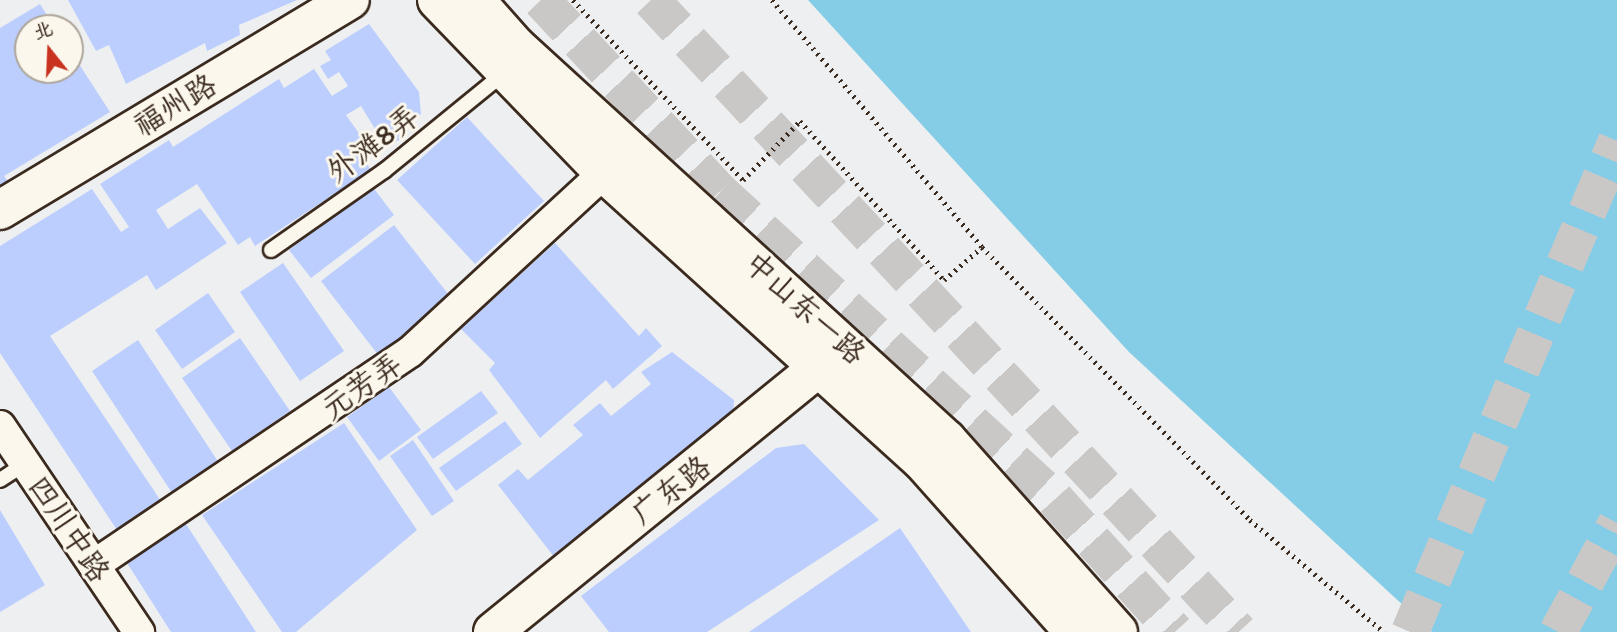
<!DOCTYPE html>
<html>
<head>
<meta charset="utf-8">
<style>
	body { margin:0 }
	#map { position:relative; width:1617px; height:632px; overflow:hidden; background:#eeeff0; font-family:Itim,"LXGW WenKai TC",sans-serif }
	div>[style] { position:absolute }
	.water>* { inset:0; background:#85cde6 }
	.building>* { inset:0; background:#bccefe }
	.primary-tunnel>* { height:38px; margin-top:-19px; transform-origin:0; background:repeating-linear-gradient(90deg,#cac8c6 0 38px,transparent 0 57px) }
	.highway-tunnel>* { height:38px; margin-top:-19px; transform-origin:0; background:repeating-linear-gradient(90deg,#cac8c6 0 38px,transparent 0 57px) }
	.path>* { height:4.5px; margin-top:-2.25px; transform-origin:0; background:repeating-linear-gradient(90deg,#3b2a1e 0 2px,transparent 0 7px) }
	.roads { filter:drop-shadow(2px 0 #3b2a1e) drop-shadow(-2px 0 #3b2a1e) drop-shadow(0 2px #3b2a1e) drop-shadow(0 -2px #3b2a1e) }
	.lane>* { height:14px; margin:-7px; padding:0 7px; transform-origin:7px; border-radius:7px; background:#fbf7ec }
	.street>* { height:30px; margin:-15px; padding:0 15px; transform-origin:15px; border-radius:15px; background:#fbf7ec }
	.secondary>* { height:38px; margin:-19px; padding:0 19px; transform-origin:19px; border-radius:19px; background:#fbf7ec }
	span { translate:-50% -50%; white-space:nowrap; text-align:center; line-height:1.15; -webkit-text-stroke:6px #fbf7ec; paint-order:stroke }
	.street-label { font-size:30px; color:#3b2a1e }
	.north { position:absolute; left:14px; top:14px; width:70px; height:70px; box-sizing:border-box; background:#fbf7ec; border:2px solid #aea59a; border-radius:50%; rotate:342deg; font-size:19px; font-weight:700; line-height:28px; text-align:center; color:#3b2a1e }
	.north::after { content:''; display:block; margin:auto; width:24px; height:32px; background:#c8321e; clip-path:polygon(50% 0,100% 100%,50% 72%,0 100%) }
</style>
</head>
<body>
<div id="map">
	<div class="water">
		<i style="clip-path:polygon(808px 0,1617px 0,1617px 632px,1432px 632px,1129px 352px)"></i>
	</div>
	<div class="building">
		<i style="clip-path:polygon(68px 0,297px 0,239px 25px,240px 35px,207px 51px,205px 43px,126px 84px,109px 45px,96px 51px)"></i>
		<i style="clip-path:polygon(40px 4px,55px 28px,28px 28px,28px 70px,70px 70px,70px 50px,110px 112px,4px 176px,11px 186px,0 192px,0 28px)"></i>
		<i style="clip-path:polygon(369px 24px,419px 92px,421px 114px,403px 128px,406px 136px,386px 147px,361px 106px,346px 115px,363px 139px,362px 157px,371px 170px,255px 246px,250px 237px,238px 245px,197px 184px,156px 210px,168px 229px,200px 208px,227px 243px,156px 290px,147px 275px,50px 336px,163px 504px,119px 533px,0 353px,0 246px,92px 189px,121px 232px,129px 227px,100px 184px,169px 140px,173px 147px,279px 79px,284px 88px,314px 69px,332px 96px,348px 86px,339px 72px,328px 79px,320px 66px,331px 60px,325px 51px)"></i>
		<i style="clip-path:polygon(467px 117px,544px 201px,475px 264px,397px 180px)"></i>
		<i style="clip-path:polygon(372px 186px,394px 215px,311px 278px,289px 250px)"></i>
		<i style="clip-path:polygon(394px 225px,452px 299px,379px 356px,321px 281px)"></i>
		<i style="clip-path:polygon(555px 243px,639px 336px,646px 328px,662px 346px,613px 389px,606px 380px,540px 438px,489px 370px,495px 363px,461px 329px)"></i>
		<i style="clip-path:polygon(283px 263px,344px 351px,300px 381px,240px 292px)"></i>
		<i style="clip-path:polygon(208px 293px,235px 332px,182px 369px,155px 330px)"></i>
		<i style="clip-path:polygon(240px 338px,290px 411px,232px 451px,182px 378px)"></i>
		<i style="clip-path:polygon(138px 340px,223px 469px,176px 499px,92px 371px)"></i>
		<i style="clip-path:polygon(672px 352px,734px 400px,733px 414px,555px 558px,498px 485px,518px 469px,528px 480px,583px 435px,573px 425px,600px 403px,611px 416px,651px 384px,641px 372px)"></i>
		<i style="clip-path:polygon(389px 387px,421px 430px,379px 461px,347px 417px)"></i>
		<i style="clip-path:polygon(481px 391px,498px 413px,433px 459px,417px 437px)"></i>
		<i style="clip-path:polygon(505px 421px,522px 444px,456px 491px,439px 468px)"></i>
		<i style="clip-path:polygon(344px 423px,417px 530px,296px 632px,282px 632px,202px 515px)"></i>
		<i style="clip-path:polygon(413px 440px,454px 501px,432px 516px,390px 456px)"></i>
		<i style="clip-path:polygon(804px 444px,879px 520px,707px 632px,609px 632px,581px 596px,776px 448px)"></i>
		<i style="clip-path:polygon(0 510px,45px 585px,0 612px)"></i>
		<i style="clip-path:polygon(186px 524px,256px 632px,171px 632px,127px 563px)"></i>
		<i style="clip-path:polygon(900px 528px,971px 632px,749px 632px)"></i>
	</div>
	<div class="primary-tunnel">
		<i style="left:541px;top:0;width:262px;rotate:47deg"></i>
		<i style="left:720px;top:192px;width:454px;rotate:42.5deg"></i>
		<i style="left:1055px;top:499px;width:179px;rotate:47.9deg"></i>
		<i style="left:651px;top:0;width:863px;rotate:47.07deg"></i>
	</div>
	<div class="highway-tunnel">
		<i style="left:1410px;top:632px;width:533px;rotate:-67.14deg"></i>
		<i style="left:1558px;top:632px;width:124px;rotate:-61.6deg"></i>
	</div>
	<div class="path">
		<i style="left:573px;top:0;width:248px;rotate:46.6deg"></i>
		<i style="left:743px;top:180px;width:82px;rotate:-46deg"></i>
		<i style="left:800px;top:121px;width:215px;rotate:47.8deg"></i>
		<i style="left:944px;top:280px;width:50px;rotate:-41deg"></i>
		<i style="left:982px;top:247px;width:383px;rotate:45.5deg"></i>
		<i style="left:1250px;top:520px;width:175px;rotate:39.9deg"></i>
		<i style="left:772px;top:0;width:324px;rotate:49.6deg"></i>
	</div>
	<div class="roads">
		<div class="lane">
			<i style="left:271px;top:250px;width:138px;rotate:-35deg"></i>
			<i style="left:384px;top:171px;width:154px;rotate:-39.2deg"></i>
			<i style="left:0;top:480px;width:30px;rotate:-33deg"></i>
		</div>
		<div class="street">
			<i style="left:0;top:426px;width:249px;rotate:56deg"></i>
			<i style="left:94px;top:565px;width:381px;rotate:-34deg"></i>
			<i style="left:410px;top:352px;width:264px;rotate:-42.7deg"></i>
		</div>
		<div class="secondary">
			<i style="left:437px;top:0;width:240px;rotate:46deg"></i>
			<i style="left:604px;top:173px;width:428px;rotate:42.2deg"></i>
			<i style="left:921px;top:460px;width:230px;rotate:48.3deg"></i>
			<i style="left:475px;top:0;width:62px;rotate:48.3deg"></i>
			<i style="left:516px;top:46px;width:584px;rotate:42.43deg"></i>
			<i style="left:947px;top:440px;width:257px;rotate:48.3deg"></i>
			<i style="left:0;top:210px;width:408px;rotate:-31deg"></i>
			<i style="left:493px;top:632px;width:449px;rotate:-39.1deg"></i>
		</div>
	</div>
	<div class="street-label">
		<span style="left:175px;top:105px;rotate:-31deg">福州路</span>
		<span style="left:373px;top:144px;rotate:-37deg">外滩8弄</span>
		<span style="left:805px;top:308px;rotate:42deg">中山东一路</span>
		<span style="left:362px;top:386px;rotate:-35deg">元芳弄</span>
		<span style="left:671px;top:490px;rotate:-38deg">广东路</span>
		<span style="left:69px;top:529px;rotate:56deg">四川中路</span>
	</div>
	<div class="north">北</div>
</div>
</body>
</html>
